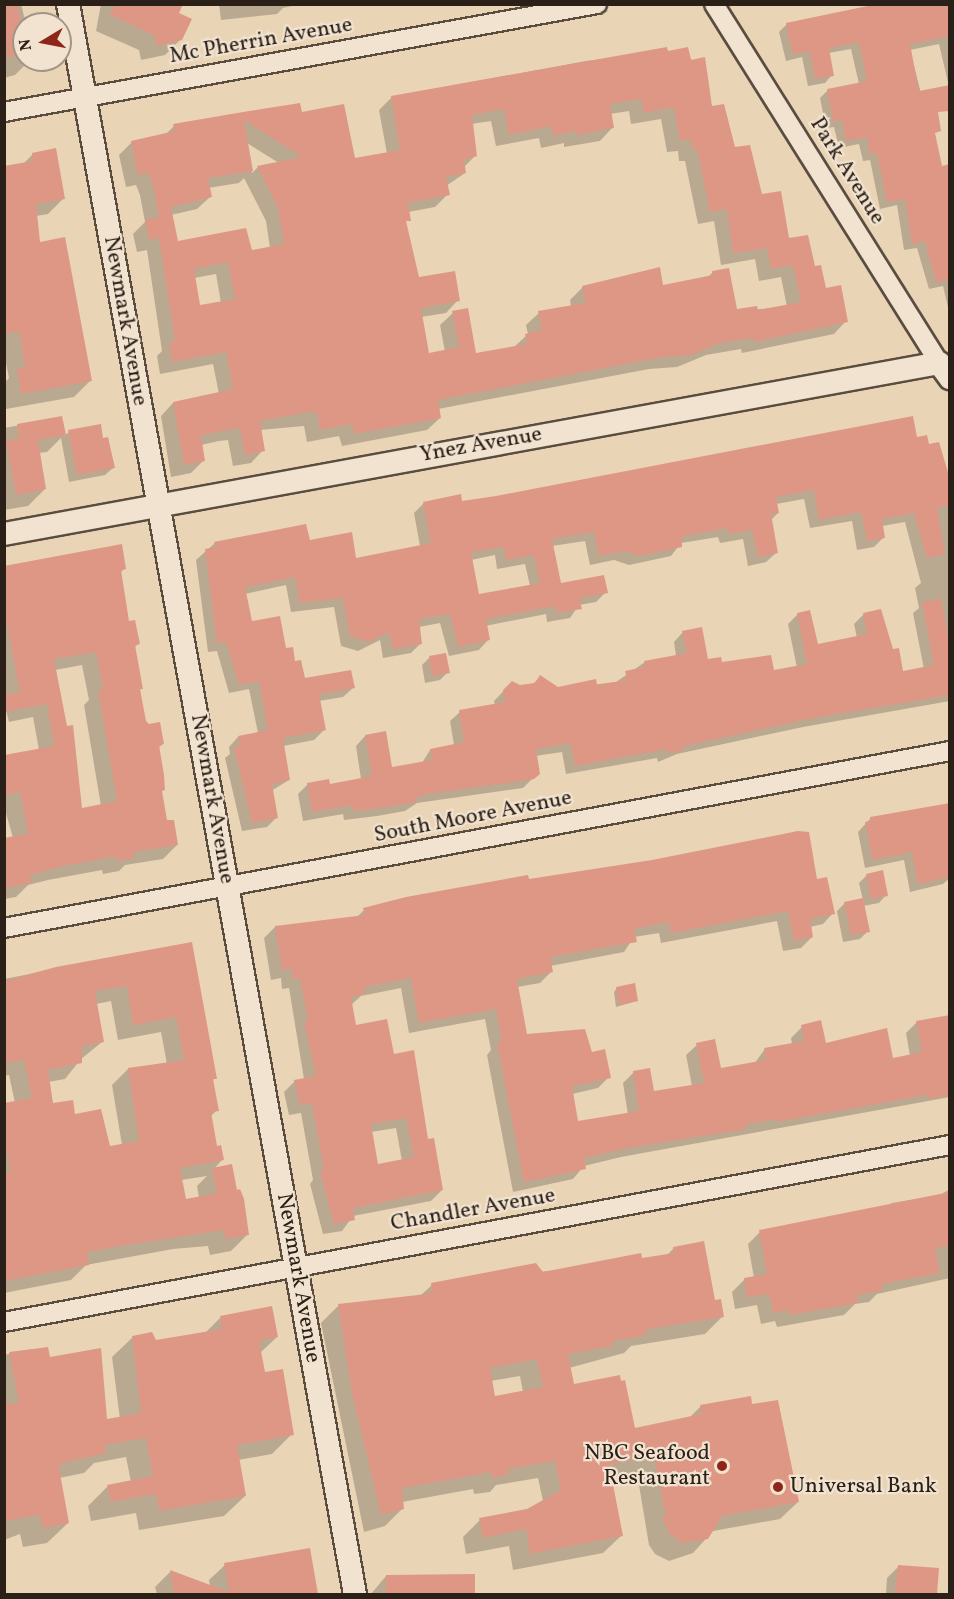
<!DOCTYPE html>
<html>
<head>
<meta charset="utf-8">
<style>
	body { margin:0 }
	#map { position:relative; width:954px; height:1599px; overflow:hidden; background:#e9d4b6; font-family:Vollkorn,serif }
	div>[style] { position:absolute }
	.shadow>* { inset:0; background:#0003 }
	.building>* { inset:0; background:#df9785 }
	.roads { filter:drop-shadow(2px 0 #5a4d40) drop-shadow(-2px 0 #5a4d40) drop-shadow(0 2px #5a4d40) drop-shadow(0 -2px #5a4d40) }
	.minor>* { height:18px; margin:-9px; padding:0 9px; transform-origin:9px; border-radius:9px; background:#f1e3d0 }
	.tertiary>* { height:22px; margin:-11px; padding:0 11px; transform-origin:11px; border-radius:11px; background:#f1e3d0 }
	.dots>* { width:16px; height:16px; translate:-50% -50%; box-sizing:border-box; border:3px solid #f1e3d0; border-radius:50% }
	span { translate:-50% -50%; white-space:nowrap; text-align:center; line-height:1.15; -webkit-text-stroke:4.5px #f1e3d0; paint-order:stroke }
	.street-label { font-size:22px; color:#2b2018 }
	.poi-label { font-size:22px; color:#2b2018 }
	.right { translate:-100% -50%; text-align:right }
	.left { translate:0 -50%; text-align:left }
	.frame { position:absolute; inset:0; border:6px solid #2b2018; pointer-events:none }
	.north { position:absolute; left:12px; top:12px; width:60px; height:60px; box-sizing:border-box; background:#f1e3d0; border:2px solid #a29586; border-radius:50%; rotate:260deg; font-size:16px; font-weight:700; line-height:24px; text-align:center; color:#2b2018 }
	.north::after { content:''; display:block; margin:auto; width:21px; height:27px; background:#8f2418; clip-path:polygon(50% 0,100% 100%,50% 72%,0 100%) }
</style>
</head>
<body>
<div id="map">
	<div class="shadow">
		<i style="clip-path:polygon(4px 4px,21px 4px,26px 24px,24px 60px,30px 60px,15px 75px,4px 78px)"></i>
		<i style="clip-path:polygon(101px 4px,181px 4px,177px 14px,181px 39px,165px 55px,141px 60px,139px 50px,96px 31px)"></i>
		<i style="clip-path:polygon(219px 4px,301px 4px,283px 8px,277px 14px,221px 20px)"></i>
		<i style="clip-path:polygon(950px 4px,950px 91px,939px 44px,910px 50px,940px 168px,950px 166px,950px 316px,943px 286px,929px 289px,917px 248px,904px 250px,897px 205px,880px 209px,870px 160px,863px 161px,859px 144px,839px 148px,834px 127px,826px 128px,820px 98px,828px 90px,859px 84px,851px 49px,828px 53px,832px 75px,825px 83px,808px 86px,802px 57px,786px 61px,779px 32px,787px 24px)"></i>
		<i style="clip-path:polygon(evenodd,687px 49px,711px 108px,761px 196px,846px 321px,834px 334px,742px 353px,741px 349px,706px 355px,677px 367px,649px 369px,438px 409px,440px 418px,427px 430px,342px 446px,339px 436px,307px 442px,304px 426px,260px 430px,263px 450px,251px 463px,233px 466px,228px 440px,219px 441px,201px 445px,204px 460px,191px 473px,171px 477px,161px 416px,173px 403px,219px 394px,213px 364px,160px 374px,157px 356px,162px 351px,147px 250px,137px 252px,133px 234px,145px 222px,140px 195px,136px 185px,126px 187px,119px 155px,132px 142px,165px 135px,174px 126px,301px 113px,353px 159px,387px 154px,379px 110px,392px 97px,586px 61px,687px 49px,629px 111px,631px 124px,661px 119px,667px 152px,678px 151px,679px 161px,685px 161px,698px 224px,714px 221px,721px 265px,755px 259px,759px 281px,781px 277px,787px 307px,735px 311px,713px 272px,707px 278px,662px 287px,583px 287px,570px 300px,571px 307px,539px 313px,526px 325px,528px 334px,513px 348px,475px 355px,453px 313px,440px 325px,445px 352px,428px 355px,421px 317px,446px 313px,458px 300px,418px 279px,405px 224px,408px 212px,435px 207px,448px 194px,446px 186px,465px 173px,464px 167px,476px 155px,471px 124px,491px 121px,496px 146px,539px 138px,541px 148px,564px 143px,564px 147px,600px 141px,612px 128px,610px 114px,629px 111px,687px 49px,247px 143px,279px 163px,258px 167px,252px 173px,247px 143px,687px 49px,244px 178px,266px 221px,270px 248px,250px 252px,177px 243px,171px 215px,197px 209px,210px 197px,208px 188px,239px 183px,244px 178px,687px 49px,216px 274px,221px 303px,199px 307px,194px 278px,216px 274px)"></i>
		<i style="clip-path:polygon(33px 154px,64px 198px,48px 214px,36px 216px,39px 244px,90px 381px,74px 397px,6px 409px,4px 383px,9px 378px,4px 353px,4px 168px,23px 164px)"></i>
		<i style="clip-path:polygon(61px 418px,64px 436px,69px 432px,102px 439px,113px 468px,105px 475px,69px 482px,61px 438px,47px 452px,38px 453px,45px 489px,28px 506px,4px 510px,4px 428px)"></i>
		<i style="clip-path:polygon(evenodd,916px 438px,928px 445px,950px 481px,950px 701px,803px 727px,677px 754px,658px 762px,657px 758px,566px 774px,562px 752px,535px 756px,538px 773px,523px 788px,417px 803px,405px 811px,377px 816px,344px 820px,343px 814px,303px 821px,298px 794px,308px 784px,329px 786px,361px 779px,356px 746px,365px 736px,385px 733px,391px 769px,422px 763px,430px 750px,454px 745px,450px 721px,460px 712px,495px 706px,494px 701px,512px 682px,520px 687px,533px 684px,540px 677px,558px 689px,616px 682px,645px 662px,676px 656px,674px 642px,683px 632px,707px 661px,773px 672px,797px 668px,788px 624px,798px 614px,816px 646px,857px 638px,854px 624px,864px 614px,892px 651px,902px 673px,924px 669px,913px 613px,919px 608px,915px 588px,921px 583px,905px 522px,882px 526px,884px 537px,874px 547px,857px 550px,852px 521px,810px 528px,804px 499px,776px 504px,778px 513px,771px 520px,776px 553px,766px 562px,748px 566px,743px 539px,720px 543px,718px 537px,681px 543px,671px 556px,629px 565px,614px 560px,590px 565px,585px 541px,552px 546px,559px 585px,606px 592px,596px 602px,579px 605px,570px 618px,547px 622px,546px 614px,485px 626px,488px 640px,479px 650px,449px 656px,440px 623px,419px 627px,421px 643px,411px 653px,383px 658px,380px 640px,358px 651px,341px 646px,334px 607px,291px 612px,286px 585px,245px 594px,251px 623px,285px 650px,303px 680px,353px 688px,343px 697px,319px 701px,324px 730px,314px 740px,283px 746px,289px 780px,271px 791px,276px 818px,267px 827px,242px 831px,225px 758px,230px 754px,229px 747px,238px 737px,258px 733px,249px 689px,229px 693px,217px 651px,208px 652px,196px 560px,215px 543px,309px 542px,355px 560px,420px 546px,414px 513px,424px 503px,461px 503px,916px 438px,495px 555px,497px 569px,525px 564px,530px 586px,478px 596px,471px 560px,495px 555px)"></i>
		<i style="clip-path:polygon(evenodd,4px 567px,125px 568px,120px 573px,128px 623px,138px 644px,134px 648px,142px 688px,139px 691px,145px 721px,163px 744px,158px 748px,163px 790px,160px 793px,166px 821px,177px 845px,163px 859px,125px 865px,119px 871px,103px 874px,102px 870px,48px 880px,28px 885px,16px 897px,4px 899px,4px 840px,13px 838px,4px 806px,4px 757px,39px 750px,33px 717px,9px 722px,4px 702px,4px 567px,82px 665px,89px 700px,84px 705px,101px 806px,80px 809px,55px 670px,82px 665px)"></i>
		<i style="clip-path:polygon(429px 658px,448px 672px,440px 680px,425px 683px,422px 665px)"></i>
		<i style="clip-path:polygon(870px 819px,950px 864px,950px 878px,943px 884px,910px 892px,904px 860px,865px 868px,858px 832px)"></i>
		<i style="clip-path:polygon(867px 875px,886px 895px,879px 903px,863px 906px,868px 931px,860px 939px,843px 942px,837px 911px,845px 903px,863px 900px,859px 883px)"></i>
		<i style="clip-path:polygon(evenodd,528px 881px,816px 881px,833px 913px,823px 924px,810px 927px,812px 937px,801px 948px,783px 951px,777px 921px,661px 943px,659px 933px,634px 937px,624px 952px,550px 966px,551px 972px,540px 983px,517px 987px,526px 1036px,591px 1054px,609px 1077px,598px 1088px,572px 1094px,577px 1122px,628px 1115px,623px 1083px,634px 1072px,653px 1093px,692px 1086px,686px 1055px,697px 1045px,719px 1070px,754px 1064px,765px 1049px,792px 1044px,791px 1038px,802px 1027px,825px 1044px,892px 1060px,910px 1056px,906px 1033px,917px 1022px,950px 1016px,950px 1097px,621px 1157px,584px 1166px,573px 1179px,513px 1192px,487px 1055px,491px 1050px,485px 1019px,409px 1033px,401px 988px,361px 996px,351px 1005px,354px 1027px,392px 1055px,442px 1190px,431px 1201px,353px 1216px,342px 1231px,323px 1234px,310px 1184px,313px 1180px,301px 1113px,289px 1115px,284px 1092px,295px 1081px,304px 1079px,289px 988px,282px 989px,281px 978px,271px 980px,264px 938px,275px 927px,356px 918px,364px 910px,528px 881px,396px 1128px,402px 1161px,377px 1165px,371px 1132px,396px 1128px)"></i>
		<i style="clip-path:polygon(evenodd,191px 943px,215px 1078px,212px 1081px,217px 1110px,210px 1117px,215px 1147px,222px 1160px,213px 1170px,247px 1235px,231px 1251px,210px 1255px,208px 1246px,173px 1249px,86px 1265px,71px 1280px,4px 1293px,4px 1105px,15px 1103px,9px 1075px,4px 1076px,4px 979px,191px 943px,111px 1001px,118px 1040px,161px 1032px,167px 1064px,128px 1069px,112px 1085px,122px 1145px,108px 1148px,74px 1116px,52px 1105px,48px 1082px,65px 1079px,81px 1059px,102px 1042px,96px 1004px,111px 1001px,191px 943px,207px 1176px,197px 1186px,199px 1198px,185px 1201px,181px 1180px,207px 1176px)"></i>
		<i style="clip-path:polygon(617px 988px,637px 1001px,616px 1007px,614px 992px)"></i>
		<i style="clip-path:polygon(950px 1189px,950px 1278px,877px 1294px,869px 1302px,855px 1304px,844px 1315px,777px 1327px,775px 1321px,761px 1324px,757px 1305px,735px 1309px,732px 1292px,745px 1279px,754px 1278px,748px 1244px,760px 1232px,887px 1208px,892px 1203px,940px 1195px)"></i>
		<i style="clip-path:polygon(evenodd,674px 1248px,723px 1316px,705px 1334px,631px 1346px,624px 1353px,569px 1368px,573px 1385px,634px 1430px,689px 1418px,700px 1407px,751px 1406px,798px 1502px,780px 1519px,713px 1531px,693px 1553px,669px 1561px,655px 1554px,649px 1545px,637px 1473px,610px 1478px,621px 1536px,603px 1553px,513px 1570px,509px 1546px,466px 1554px,463px 1537px,480px 1520px,527px 1510px,543px 1501px,538px 1478px,496px 1485px,490px 1492px,474px 1494px,473px 1489px,402px 1502px,403px 1508px,385px 1526px,364px 1532px,321px 1323px,338px 1306px,420px 1296px,432px 1285px,640px 1260px,666px 1256px,674px 1248px,520px 1376px,523px 1392px,493px 1398px,490px 1381px,520px 1376px)"></i>
		<i style="clip-path:polygon(220px 1318px,277px 1337px,260px 1353px,264px 1374px,292px 1434px,272px 1454px,238px 1460px,245px 1496px,224px 1516px,139px 1530px,136px 1513px,91px 1521px,88px 1506px,108px 1486px,131px 1482px,126px 1457px,94px 1463px,84px 1473px,59px 1478px,68px 1523px,47px 1543px,23px 1547px,20px 1534px,4px 1540px,4px 1355px,33px 1349px,49px 1358px,106px 1421px,120px 1419px,112px 1357px,133px 1337px,155px 1342px,205px 1333px)"></i>
		<i style="clip-path:polygon(308px 1550px,316px 1594px,157px 1594px,155px 1587px,170px 1572px,210px 1586px,209px 1580px,225px 1565px)"></i>
		<i style="clip-path:polygon(898px 1567px,937px 1570px,935px 1594px,886px 1594px,887px 1578px)"></i>
		<i style="clip-path:polygon(386px 1576px,473px 1576px,473px 1594px,371px 1594px)"></i>
	</div>
	<div class="building">
		<i style="clip-path:polygon(4px 4px,17px 4px,21px 22px,24px 22px,24px 54px,7px 57px)"></i>
		<i style="clip-path:polygon(115px 4px,183px 4px,179px 13px,192px 19px,182px 40px,157px 46px,154px 35px,110px 15px)"></i>
		<i style="clip-path:polygon(877px 4px,950px 4px,950px 36px,910px 44px,919px 91px,950px 85px,950px 111px,938px 112px,941px 131px,935px 133px,942px 166px,950px 164px,950px 280px,936px 282px,925px 241px,912px 244px,905px 199px,887px 202px,877px 153px,870px 154px,867px 137px,846px 141px,842px 120px,833px 121px,827px 89px,867px 81px,859px 42px,829px 48px,834px 76px,815px 79px,810px 51px,793px 54px,789px 38px,786px 23px)"></i>
		<i style="clip-path:polygon(evenodd,667px 47px,668px 51px,688px 47px,691px 60px,705px 57px,712px 106px,724px 104px,735px 147px,750px 145px,762px 194px,781px 191px,789px 238px,808px 235px,815px 266px,821px 265px,826px 288px,841px 285px,848px 322px,754px 342px,753px 338px,720px 343px,691px 355px,662px 357px,438px 400px,441px 418px,355px 434px,352px 424px,320px 430px,317px 413px,309px 412px,260px 421px,265px 451px,245px 455px,240px 428px,233px 429px,201px 435px,205px 461px,184px 465px,173px 402px,233px 389px,226px 352px,172px 362px,169px 342px,175px 341px,159px 238px,149px 240px,145px 220px,159px 217px,152px 182px,148px 173px,138px 175px,131px 141px,175px 131px,173px 124px,243px 112px,300px 103px,302px 112px,344px 104px,355px 158px,400px 150px,391px 96px,667px 47px,641px 99px,644px 113px,674px 107px,680px 141px,690px 139px,692px 149px,697px 149px,710px 212px,727px 209px,733px 253px,767px 248px,771px 269px,793px 265px,801px 302px,758px 310px,757px 306px,737px 309px,729px 268px,712px 271px,713px 275px,663px 285px,660px 267px,582px 286px,585px 303px,538px 311px,542px 330px,525px 334px,527px 344px,476px 353px,468px 308px,452px 311px,459px 347px,429px 353px,421px 308px,460px 301px,455px 271px,419px 277px,406px 221px,411px 221px,408px 203px,450px 195px,446px 177px,466px 173px,464px 160px,477px 156px,472px 115px,504px 109px,509px 135px,552px 126px,553px 136px,576px 131px,577px 135px,614px 128px,610px 104px,641px 99px,667px 47px,244px 120px,302px 157px,257px 166px,278px 208px,284px 244px,252px 250px,246px 228px,178px 241px,171px 207px,212px 197px,208px 178px,253px 171px,244px 120px,667px 47px,228px 262px,235px 299px,200px 305px,194px 269px,228px 262px)"></i>
		<i style="clip-path:polygon(56px 148px,65px 199px,36px 204px,40px 242px,65px 237px,92px 381px,21px 394px,17px 368px,25px 367px,19px 332px,7px 333px,4px 319px,4px 166px,33px 161px,32px 153px)"></i>
		<i style="clip-path:polygon(62px 416px,66px 435px,38px 440px,46px 489px,16px 495px,6px 441px,19px 438px,17px 424px)"></i>
		<i style="clip-path:polygon(evenodd,913px 416px,917px 437px,927px 435px,929px 444px,939px 442px,950px 479px,950px 505px,937px 508px,945px 554px,927px 558px,914px 513px,882px 519px,885px 538px,867px 541px,861px 512px,819px 520px,814px 490px,776px 497px,779px 513px,771px 514px,778px 553px,758px 557px,752px 530px,729px 534px,728px 528px,682px 536px,682px 547px,639px 556px,625px 551px,599px 556px,594px 532px,552px 539px,561px 583px,604px 575px,608px 593px,579px 598px,582px 609px,557px 613px,555px 606px,486px 619px,490px 640px,458px 647px,450px 614px,419px 619px,422px 644px,393px 649px,389px 632px,369px 642px,350px 636px,343px 598px,300px 603px,295px 577px,245px 587px,252px 621px,280px 616px,286px 648px,293px 647px,295px 661px,301px 660px,305px 678px,351px 670px,355px 688px,319px 694px,326px 730px,283px 738px,290px 780px,272px 784px,278px 818px,252px 823px,234px 747px,240px 746px,238px 736px,268px 730px,259px 681px,239px 685px,226px 642px,217px 643px,205px 549px,216px 547px,214px 542px,306px 524px,310px 540px,352px 532px,356px 558px,431px 543px,423px 502px,461px 494px,462px 501px,496px 496px,913px 416px,504px 547px,506px 560px,534px 555px,540px 583px,479px 594px,471px 552px,504px 547px)"></i>
		<i style="clip-path:polygon(101px 424px,103px 438px,108px 437px,115px 468px,77px 475px,68px 430px)"></i>
		<i style="clip-path:polygon(evenodd,122px 544px,126px 569px,121px 570px,129px 621px,135px 620px,140px 644px,135px 645px,143px 689px,140px 689px,146px 721px,149px 724px,160px 722px,164px 744px,159px 745px,164px 775px,165px 790px,162px 791px,167px 820px,174px 820px,178px 845px,133px 852px,134px 858px,117px 861px,116px 856px,64px 866px,30px 875px,31px 883px,4px 888px,4px 838px,28px 834px,20px 792px,4px 795px,4px 755px,54px 746px,47px 704px,4px 712px,4px 694px,20px 693px,4px 607px,4px 566px,122px 544px,96px 652px,103px 689px,98px 690px,117px 801px,82px 808px,73px 725px,67px 726px,54px 659px,96px 652px)"></i>
		<i style="clip-path:polygon(941px 599px,950px 646px,950px 695px,814px 718px,683px 746px,684px 750px,667px 753px,666px 749px,575px 766px,571px 743px,536px 749px,540px 774px,534px 779px,428px 794px,416px 798px,416px 802px,388px 807px,353px 811px,352px 805px,312px 812px,307px 783px,329px 779px,330px 784px,372px 776px,365px 735px,386px 731px,392px 767px,432px 760px,430px 749px,464px 742px,459px 710px,505px 702px,503px 690px,512px 681px,520px 685px,535px 683px,540px 675px,558px 687px,596px 679px,597px 685px,627px 680px,625px 671px,645px 667px,644px 661px,687px 653px,682px 631px,702px 627px,708px 659px,721px 657px,722px 662px,771px 655px,774px 670px,807px 664px,797px 613px,810px 610px,818px 644px,867px 634px,863px 613px,881px 609px,893px 649px,899px 648px,903px 671px,934px 665px,922px 602px)"></i>
		<i style="clip-path:polygon(446px 653px,450px 673px,432px 676px,429px 656px)"></i>
		<i style="clip-path:polygon(950px 803px,950px 877px,918px 884px,912px 852px,873px 860px,865px 822px,870px 821px,870px 817px)"></i>
		<i style="clip-path:polygon(evenodd,798px 831px,809px 832px,817px 879px,827px 877px,835px 914px,810px 919px,813px 937px,794px 941px,788px 911px,671px 933px,669px 922px,634px 929px,637px 942px,550px 957px,553px 972px,517px 979px,527px 1034px,585px 1029px,592px 1052px,605px 1049px,611px 1078px,572px 1086px,578px 1121px,639px 1111px,633px 1071px,650px 1068px,654px 1091px,704px 1083px,696px 1043px,715px 1039px,721px 1068px,766px 1060px,764px 1048px,804px 1041px,801px 1025px,821px 1020px,826px 1043px,887px 1028px,893px 1058px,922px 1052px,916px 1021px,950px 1015px,950px 1095px,928px 1099px,927px 1095px,777px 1122px,777px 1119px,746px 1124px,747px 1129px,633px 1147px,584px 1158px,586px 1169px,524px 1182px,497px 1043px,502px 1042px,496px 1009px,419px 1023px,411px 978px,364px 987px,365px 994px,351px 997px,356px 1025px,387px 1019px,394px 1054px,414px 1050px,428px 1139px,434px 1138px,443px 1190px,353px 1208px,355px 1220px,334px 1224px,320px 1171px,324px 1170px,312px 1103px,300px 1105px,294px 1080px,316px 1076px,304px 1022px,308px 1021px,300px 978px,293px 979px,291px 968px,282px 970px,275px 926px,365px 915px,363px 908px,406px 897px,528px 875px,529px 879px,652px 860px,798px 831px,406px 1118px,414px 1157px,378px 1164px,371px 1124px,406px 1118px)"></i>
		<i style="clip-path:polygon(883px 870px,888px 896px,871px 899px,866px 874px)"></i>
		<i style="clip-path:polygon(863px 898px,870px 932px,851px 935px,844px 902px)"></i>
		<i style="clip-path:polygon(evenodd,192px 942px,217px 1079px,213px 1079px,219px 1111px,211px 1112px,217px 1146px,221px 1145px,224px 1160px,180px 1168px,186px 1199px,217px 1193px,212px 1168px,232px 1164px,237px 1190px,240px 1189px,244px 1199px,249px 1235px,225px 1239px,224px 1230px,126px 1245px,87px 1252px,89px 1265px,4px 1281px,4px 1172px,11px 1172px,4px 1137px,4px 1103px,32px 1098px,24px 1060px,4px 1063px,4px 981px,56px 967px,192px 942px,127px 986px,133px 1025px,176px 1017px,184px 1060px,128px 1068px,139px 1141px,110px 1146px,101px 1109px,75px 1114px,73px 1100px,53px 1103px,48px 1070px,82px 1063px,82px 1046px,104px 1042px,95px 991px,127px 986px)"></i>
		<i style="clip-path:polygon(635px 983px,638px 1001px,619px 1005px,616px 987px)"></i>
		<i style="clip-path:polygon(950px 1192px,950px 1246px,935px 1248px,940px 1273px,882px 1284px,883px 1290px,857px 1295px,858px 1303px,789px 1315px,787px 1310px,773px 1313px,769px 1294px,747px 1297px,744px 1278px,767px 1274px,759px 1230px)"></i>
		<i style="clip-path:polygon(evenodd,704px 1241px,715px 1300px,721px 1299px,724px 1317px,648px 1329px,643px 1336px,613px 1341px,613px 1346px,568px 1354px,574px 1384px,620px 1375px,621px 1381px,625px 1380px,635px 1428px,701px 1414px,700px 1405px,751px 1396px,752px 1404px,778px 1400px,799px 1502px,722px 1516px,708px 1539px,682px 1543px,669px 1533px,662px 1517px,666px 1516px,654px 1456px,609px 1464px,623px 1536px,530px 1554px,526px 1529px,483px 1538px,479px 1518px,527px 1509px,561px 1490px,555px 1461px,508px 1469px,509px 1474px,492px 1478px,491px 1472px,402px 1488px,404px 1509px,381px 1515px,352px 1393px,338px 1304px,427px 1294px,432px 1290px,431px 1283px,536px 1263px,543px 1272px,641px 1253px,642px 1258px,674px 1253px,673px 1247px,704px 1241px,537px 1359px,543px 1387px,495px 1396px,490px 1368px,537px 1359px)"></i>
		<i style="clip-path:polygon(272px 1306px,278px 1337px,259px 1341px,265px 1372px,283px 1369px,294px 1435px,237px 1445px,246px 1496px,159px 1511px,156px 1494px,111px 1502px,107px 1485px,153px 1476px,146px 1438px,104px 1445px,106px 1453px,62px 1463px,59px 1468px,69px 1523px,43px 1528px,40px 1515px,4px 1521px,4px 1405px,19px 1403px,9px 1352px,48px 1347px,50px 1357px,101px 1348px,107px 1419px,141px 1413px,132px 1336px,152px 1332px,156px 1340px,222px 1329px,220px 1316px)"></i>
		<i style="clip-path:polygon(310px 1548px,318px 1594px,174px 1594px,170px 1570px,229px 1592px,224px 1563px)"></i>
		<i style="clip-path:polygon(898px 1565px,939px 1568px,937px 1594px,895px 1594px)"></i>
		<i style="clip-path:polygon(475px 1574px,475px 1594px,386px 1594px,386px 1575px)"></i>
	</div>
	<div class="roads">
		<div class="minor">
			<i style="left:714px;top:4px;width:424px;rotate:57.9deg"></i>
			<i style="left:4px;top:112px;width:603px;rotate:-10.32deg"></i>
			<i style="left:4px;top:928px;width:962px;rotate:-10.6deg"></i>
			<i style="left:4px;top:1322px;width:962px;rotate:-10.6deg"></i>
		</div>
		<div class="tertiary">
			<i style="left:68px;top:4px;width:1616px;rotate:79.77deg"></i>
			<i style="left:4px;top:534px;width:951px;rotate:-10.36deg"></i>
			<i style="left:939px;top:363px;width:19px;rotate:54deg"></i>
		</div>
	</div>
	<div class="dots">
		<i style="left:722px;top:1466px;background:#8f2418"></i>
		<i style="left:778px;top:1487px;background:#8f2418"></i>
	</div>
	<div class="street-label">
		<span style="left:261px;top:41px;rotate:-10deg">Mc Pherrin Avenue</span>
		<span style="left:847px;top:171px;rotate:58deg">Park Avenue</span>
		<span style="left:125px;top:321px;rotate:80deg">Newmark Avenue</span>
		<span style="left:481px;top:445px;rotate:-10deg">Ynez Avenue</span>
		<span style="left:212px;top:799px;rotate:80deg">Newmark Avenue</span>
		<span style="left:473px;top:817px;rotate:-11deg">South Moore Avenue</span>
		<span style="left:473px;top:1210px;rotate:-10deg">Chandler Avenue</span>
		<span style="left:298px;top:1278px;rotate:80deg">Newmark Avenue</span>
	</div>
	<div class="poi-label">
		<span class="right" style="left:710px;top:1466px">NBC Seafood<br>Restaurant</span>
		<span class="left" style="left:790px;top:1487px">Universal Bank</span>
	</div>
	<div class="frame"></div>
	<div class="north">N</div>
</div>
</body>
</html>
